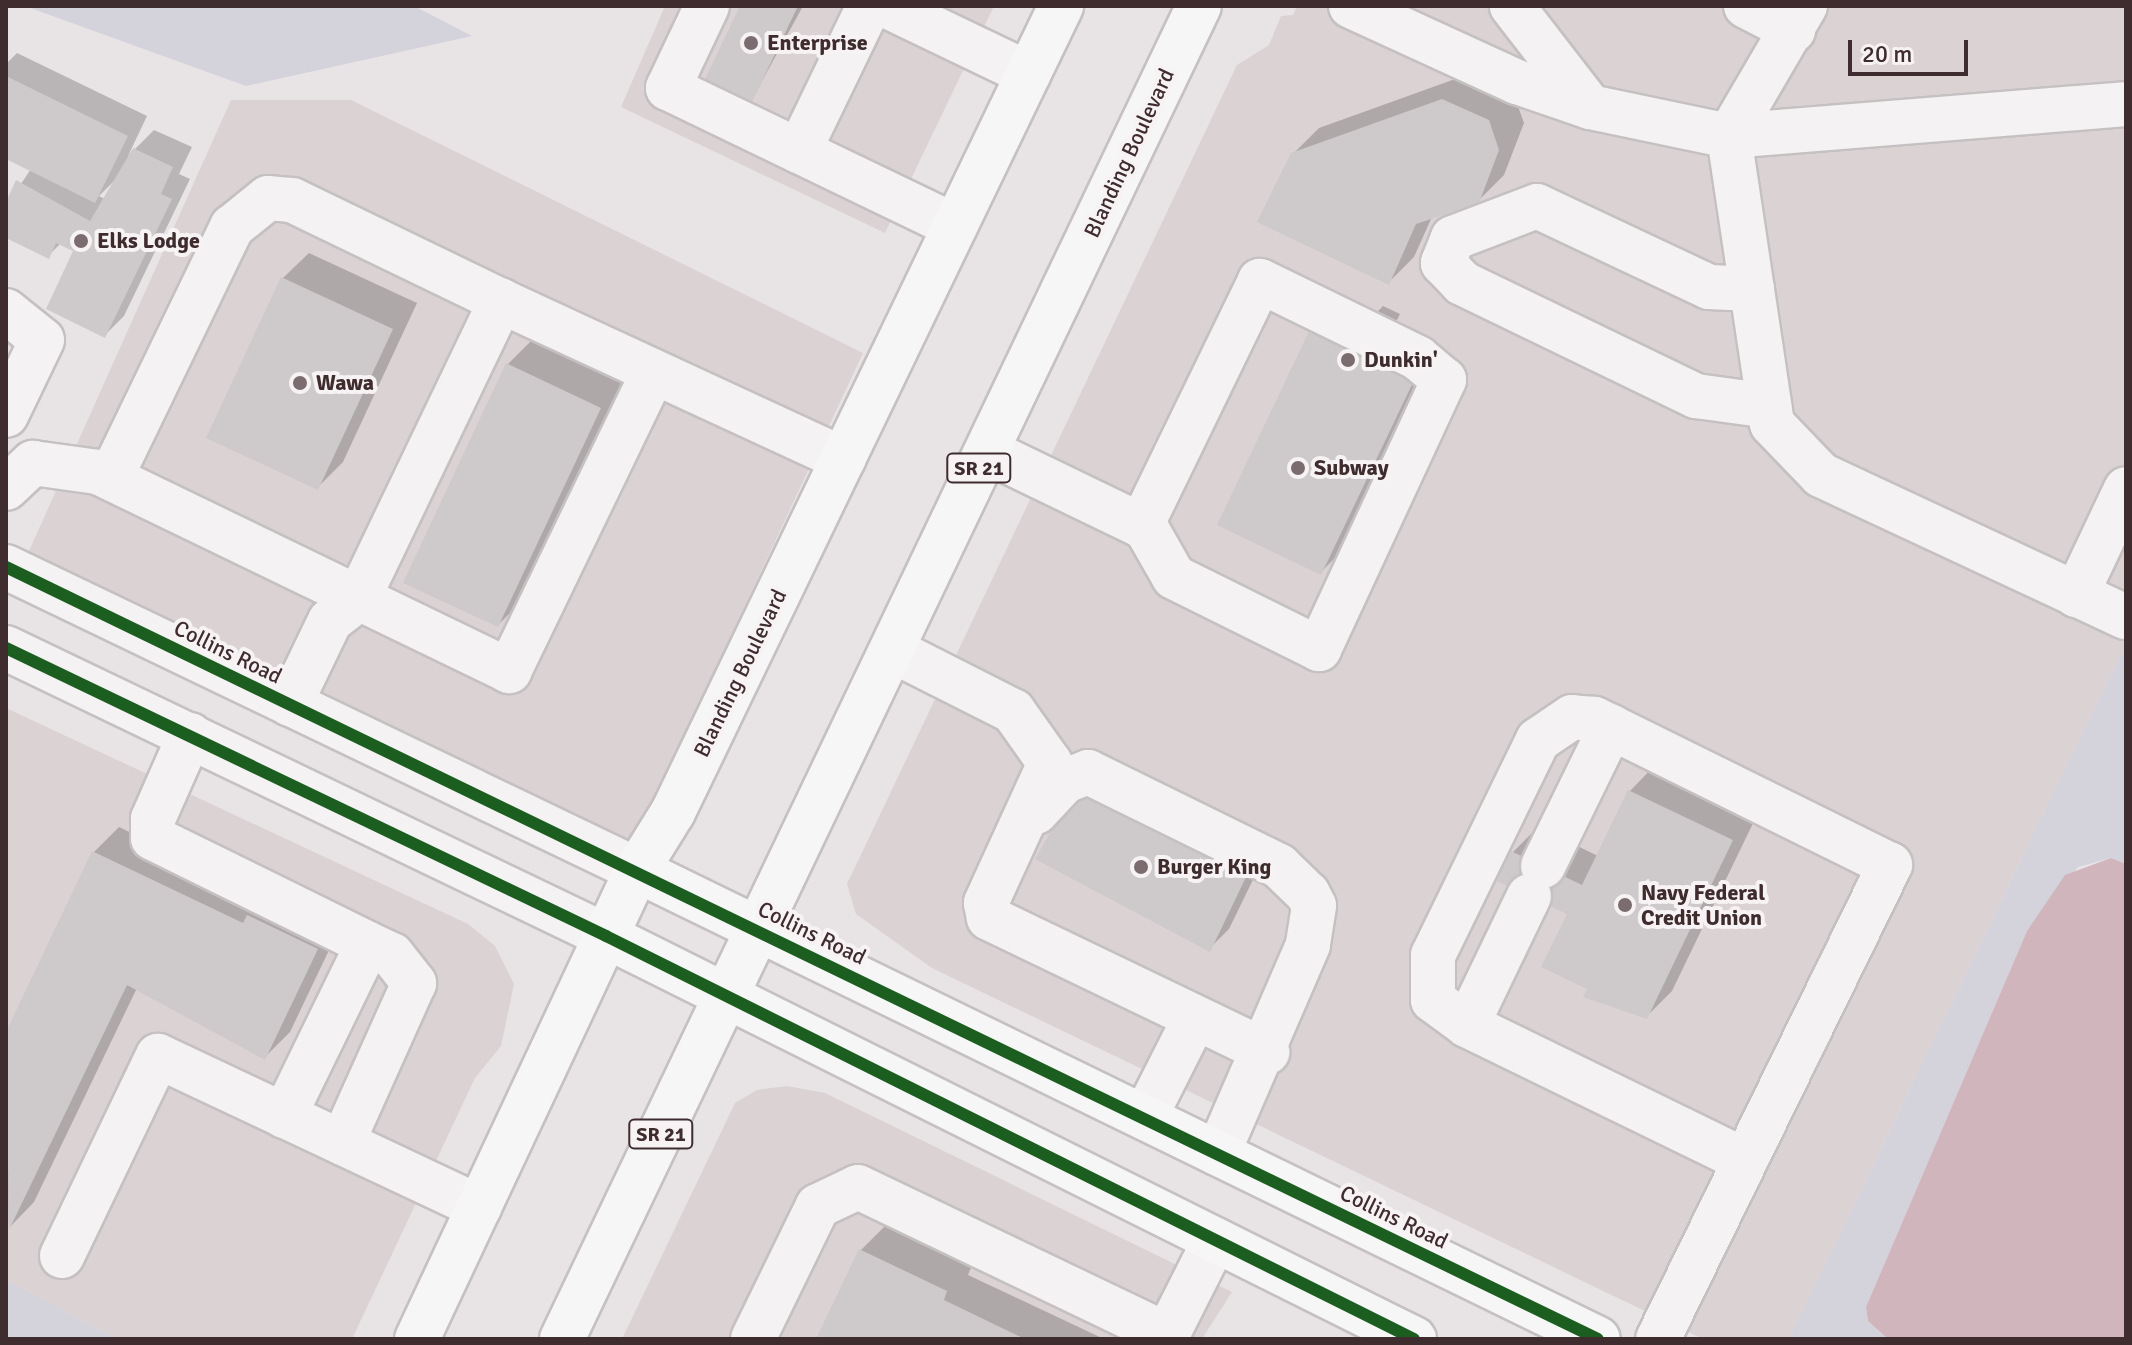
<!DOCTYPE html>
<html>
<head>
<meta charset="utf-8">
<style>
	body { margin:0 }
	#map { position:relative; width:2132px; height:1345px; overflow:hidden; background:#e8e3e5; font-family:Signika,sans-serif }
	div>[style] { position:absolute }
	.built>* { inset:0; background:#dbd2d4 }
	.green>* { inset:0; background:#d4d2db }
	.water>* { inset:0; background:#d0b5bd }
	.shadow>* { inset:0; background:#0003 }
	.building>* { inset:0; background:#cec9cb }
	.roads { filter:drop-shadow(2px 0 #c5c0c2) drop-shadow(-2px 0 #c5c0c2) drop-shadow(0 2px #c5c0c2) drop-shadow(0 -2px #c5c0c2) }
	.minor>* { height:44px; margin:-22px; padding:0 22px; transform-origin:22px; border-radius:22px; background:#f5f2f3 }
	.major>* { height:44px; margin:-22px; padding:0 22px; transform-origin:22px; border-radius:22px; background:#f7f6f6 }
	.cycleway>* { height:12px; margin:-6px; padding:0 6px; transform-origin:6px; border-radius:6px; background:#1b5e20 }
	.dots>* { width:22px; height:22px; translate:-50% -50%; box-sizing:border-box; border:4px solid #f7f2f3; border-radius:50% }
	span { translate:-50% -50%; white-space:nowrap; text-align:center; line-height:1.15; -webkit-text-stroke:8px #f7f2f3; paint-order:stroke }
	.shield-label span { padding:2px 6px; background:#f7f2f3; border:2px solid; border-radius:6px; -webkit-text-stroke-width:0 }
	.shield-label { font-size:20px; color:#3f2c2f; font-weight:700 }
	.poi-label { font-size:22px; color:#3f2c2f; font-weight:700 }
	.left { translate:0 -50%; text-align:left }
	.street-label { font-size:22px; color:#3f2c2f }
	.frame { position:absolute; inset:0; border:8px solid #3f2c2f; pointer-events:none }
	.scale { position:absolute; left:1848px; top:40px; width:120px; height:36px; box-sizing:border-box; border:4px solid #3f2c2f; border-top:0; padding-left:10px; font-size:24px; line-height:28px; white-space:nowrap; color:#3f2c2f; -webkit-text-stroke:6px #f7f2f3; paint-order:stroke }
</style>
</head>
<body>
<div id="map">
	<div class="built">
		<i style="clip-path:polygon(665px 6px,994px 6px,885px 233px,621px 107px)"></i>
		<i style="clip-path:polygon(1297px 6px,2126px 6px,2126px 657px,2120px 655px,1789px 1339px,1703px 1339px,932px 968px,856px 914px,847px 884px,1237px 65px,1269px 45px,1281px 16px,1293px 15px)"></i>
		<i style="clip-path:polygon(231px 100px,351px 100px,863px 353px,631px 850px,25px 560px)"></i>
		<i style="clip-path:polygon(6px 708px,468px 924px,495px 946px,514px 984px,501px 1046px,475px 1078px,352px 1339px,117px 1339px,6px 1280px)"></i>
		<i style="clip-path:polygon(787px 1086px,825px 1093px,1232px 1292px,1202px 1339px,622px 1339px,735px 1103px,757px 1090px)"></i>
	</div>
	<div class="green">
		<i style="clip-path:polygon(25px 6px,414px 6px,472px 36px,246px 86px)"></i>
		<i style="clip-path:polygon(2120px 655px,2126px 657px,2126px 864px,2111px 858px,2078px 867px,2027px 931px,1866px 1307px,1868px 1321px,1888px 1339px,1789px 1339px)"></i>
		<i style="clip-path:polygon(6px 1280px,117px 1339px,6px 1339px)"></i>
	</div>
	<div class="water">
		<i style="clip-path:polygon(2111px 858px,2126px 864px,2126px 1339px,1888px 1339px,1868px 1321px,1866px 1307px,2027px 931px,2065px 875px)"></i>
	</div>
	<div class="shadow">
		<i style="clip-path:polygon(742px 6px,803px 6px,751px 101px)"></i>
		<i style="clip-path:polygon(evenodd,17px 53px,147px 116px,128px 156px,154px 130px,192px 147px,179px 174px,190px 179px,124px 316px,105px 335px,76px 250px,61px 243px,48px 256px,6px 236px,6px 206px,31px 169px,6px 156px,6px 64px,17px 53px,114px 181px,105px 199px,99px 196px,114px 181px)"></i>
		<i style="clip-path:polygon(1469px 74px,1514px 95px,1524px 123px,1504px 175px,1478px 201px,1432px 217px,1414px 257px,1389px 282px,1293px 154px,1319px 128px)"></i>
		<i style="clip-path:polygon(309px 253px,417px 303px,343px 462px,317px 488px,283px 278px)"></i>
		<i style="clip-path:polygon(1383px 306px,1400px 314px,1395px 324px,1442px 347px,1346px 547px,1321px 572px,1374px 315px)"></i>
		<i style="clip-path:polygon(534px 338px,626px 382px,523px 600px,498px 625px,405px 582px,508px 364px)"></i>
		<i style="clip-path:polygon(1655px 765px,1757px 815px,1672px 991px,1646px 1017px,1590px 988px,1570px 913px,1513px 852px,1538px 827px,1598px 856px,1630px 791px)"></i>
		<i style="clip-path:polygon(1095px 773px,1265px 855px,1229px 929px,1209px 949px,1076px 792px)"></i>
		<i style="clip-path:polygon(119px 827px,267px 898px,342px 923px,290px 1032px,265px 1057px,137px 988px,34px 1202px,9px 1228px,6px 1036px,94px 852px)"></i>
		<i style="clip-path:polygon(886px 1225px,972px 1265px,968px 1275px,1104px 1339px,819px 1339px,861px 1250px)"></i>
	</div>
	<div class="building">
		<i style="clip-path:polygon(740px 6px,798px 6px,751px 104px,704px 81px)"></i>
		<i style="clip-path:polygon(6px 76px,128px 136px,95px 203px,6px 159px)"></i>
		<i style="clip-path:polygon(1442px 99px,1489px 120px,1499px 150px,1479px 203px,1416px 224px,1389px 285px,1257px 222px,1291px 153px)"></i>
		<i style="clip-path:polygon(133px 148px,173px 167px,161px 194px,172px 199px,105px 338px,46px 309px,73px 251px,56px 243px,49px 259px,6px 238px,6px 202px,16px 180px,90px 221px)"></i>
		<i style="clip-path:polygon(281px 277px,393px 329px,318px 490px,206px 438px)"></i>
		<i style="clip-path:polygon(1313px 323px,1418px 372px,1321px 575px,1217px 525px)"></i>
		<i style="clip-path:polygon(506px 363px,601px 408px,498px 627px,403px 583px)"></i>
		<i style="clip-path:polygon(1628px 790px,1733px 840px,1647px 1019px,1583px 997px,1587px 989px,1541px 967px,1567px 914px,1497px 881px,1511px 851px,1582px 885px)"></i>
		<i style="clip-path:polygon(1074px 791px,1247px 875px,1210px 952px,1035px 859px)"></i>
		<i style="clip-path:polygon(92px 851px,243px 923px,247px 915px,318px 949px,265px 1060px,127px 985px,9px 1230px,6px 1032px)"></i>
		<i style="clip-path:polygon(859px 1249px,947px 1291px,944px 1300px,1025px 1339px,816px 1339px)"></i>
	</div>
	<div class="roads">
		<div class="minor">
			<i style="left:707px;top:6px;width:91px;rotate:115.4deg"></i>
			<i style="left:668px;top:88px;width:145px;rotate:25.7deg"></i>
			<i style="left:869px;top:6px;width:161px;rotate:115.8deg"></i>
			<i style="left:799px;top:151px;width:173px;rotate:25.7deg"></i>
			<i style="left:887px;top:6px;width:157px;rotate:25.6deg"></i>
			<i style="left:1351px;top:6px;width:183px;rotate:24.6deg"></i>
			<i style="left:1517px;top:82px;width:77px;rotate:18.9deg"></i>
			<i style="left:1590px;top:107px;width:128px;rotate:-127.7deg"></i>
			<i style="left:1746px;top:6px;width:53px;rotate:27.1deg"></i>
			<i style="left:1805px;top:6px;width:151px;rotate:120.3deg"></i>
			<i style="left:1729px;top:136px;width:291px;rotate:81.5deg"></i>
			<i style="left:1772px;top:424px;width:71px;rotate:46.1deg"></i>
			<i style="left:1821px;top:475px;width:336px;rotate:25deg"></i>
			<i style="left:1590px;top:107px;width:142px;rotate:11.8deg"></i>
			<i style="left:1729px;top:136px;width:398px;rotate:-4.6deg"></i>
			<i style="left:1752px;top:289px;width:43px;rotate:-177.3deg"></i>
			<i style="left:1709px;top:287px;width:190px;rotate:-154.8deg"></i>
			<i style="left:1537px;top:206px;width:90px;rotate:159.1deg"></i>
			<i style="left:1453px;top:238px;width:27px;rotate:112deg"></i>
			<i style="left:1443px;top:263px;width:28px;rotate:46deg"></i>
			<i style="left:1462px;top:283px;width:260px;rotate:25.8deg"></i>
			<i style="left:1696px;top:396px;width:74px;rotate:7.8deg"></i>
			<i style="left:6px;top:311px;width:46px;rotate:38.9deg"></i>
			<i style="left:42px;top:340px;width:83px;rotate:115.6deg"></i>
			<i style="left:987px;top:451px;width:177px;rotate:25.8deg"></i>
			<i style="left:1146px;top:528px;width:56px;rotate:60.3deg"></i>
			<i style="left:1174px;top:577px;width:162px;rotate:26.4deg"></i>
			<i style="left:1319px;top:649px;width:297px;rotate:-65.1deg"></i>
			<i style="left:1444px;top:380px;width:34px;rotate:-140deg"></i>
			<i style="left:1418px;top:358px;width:176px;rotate:-154deg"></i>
			<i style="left:1260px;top:281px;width:272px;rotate:115.9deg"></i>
			<i style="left:111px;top:477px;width:278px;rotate:-64.2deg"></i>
			<i style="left:232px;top:227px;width:46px;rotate:-38.9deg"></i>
			<i style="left:268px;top:198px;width:24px;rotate:5deg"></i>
			<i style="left:292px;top:200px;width:232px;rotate:25.8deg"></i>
			<i style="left:6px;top:488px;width:37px;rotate:-43deg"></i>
			<i style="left:33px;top:463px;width:66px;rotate:7.9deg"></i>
			<i style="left:98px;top:472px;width:457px;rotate:25.8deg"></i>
			<i style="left:509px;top:671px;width:331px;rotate:-64.2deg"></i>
			<i style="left:6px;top:567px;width:700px;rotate:25.65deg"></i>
			<i style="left:2076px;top:595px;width:117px;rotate:-64.7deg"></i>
			<i style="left:6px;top:648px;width:666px;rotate:25.64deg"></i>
			<i style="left:892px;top:650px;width:136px;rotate:26.8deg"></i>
			<i style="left:1013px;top:711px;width:64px;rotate:54.6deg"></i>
			<i style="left:1050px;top:763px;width:154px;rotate:114.6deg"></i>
			<i style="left:986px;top:903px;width:15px;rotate:79deg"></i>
			<i style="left:989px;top:918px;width:309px;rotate:25.7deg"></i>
			<i style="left:290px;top:704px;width:92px;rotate:-64.3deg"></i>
			<i style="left:330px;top:621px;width:36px;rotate:-38deg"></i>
			<i style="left:358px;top:599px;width:331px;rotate:-64.4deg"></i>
			<i style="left:501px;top:301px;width:377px;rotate:24.8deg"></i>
			<i style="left:190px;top:735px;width:92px;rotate:113.8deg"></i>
			<i style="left:153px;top:819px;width:19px;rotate:90deg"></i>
			<i style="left:153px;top:838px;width:240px;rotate:26.2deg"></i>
			<i style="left:1036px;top:812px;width:42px;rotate:-46.9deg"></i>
			<i style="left:1065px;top:781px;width:25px;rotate:-21deg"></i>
			<i style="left:1088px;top:772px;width:213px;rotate:26.2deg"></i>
			<i style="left:1279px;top:866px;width:40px;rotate:44deg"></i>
			<i style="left:1308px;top:894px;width:13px;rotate:63deg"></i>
			<i style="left:1314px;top:906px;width:39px;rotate:99deg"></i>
			<i style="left:1308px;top:945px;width:227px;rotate:113.4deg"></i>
			<i style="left:1543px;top:866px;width:155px;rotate:-63.9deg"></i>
			<i style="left:1467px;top:1025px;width:143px;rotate:-64.3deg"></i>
			<i style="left:284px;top:1116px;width:191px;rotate:-64deg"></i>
			<i style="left:368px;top:944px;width:26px;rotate:25deg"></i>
			<i style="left:392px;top:955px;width:36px;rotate:52deg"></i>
			<i style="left:414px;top:983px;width:175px;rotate:114.2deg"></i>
			<i style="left:1145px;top:1117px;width:111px;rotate:-63.2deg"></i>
			<i style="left:62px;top:1256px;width:222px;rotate:-64.4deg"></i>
			<i style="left:158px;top:1056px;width:355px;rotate:25.2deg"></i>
			<i style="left:753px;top:1339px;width:148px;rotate:-64deg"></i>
			<i style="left:818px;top:1206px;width:44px;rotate:-25.4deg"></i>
			<i style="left:858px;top:1187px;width:343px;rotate:25.6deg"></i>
			<i style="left:1165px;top:1339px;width:111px;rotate:-63.2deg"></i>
			<i style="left:1658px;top:1339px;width:528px;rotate:-63.92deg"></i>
			<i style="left:1890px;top:865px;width:330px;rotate:-153.7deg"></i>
			<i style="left:1594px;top:719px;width:22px;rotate:-175deg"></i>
			<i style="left:1572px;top:717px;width:41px;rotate:145.9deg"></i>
			<i style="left:1538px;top:740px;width:239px;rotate:116deg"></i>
			<i style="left:1433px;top:955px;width:45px;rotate:90deg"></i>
			<i style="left:1433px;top:1000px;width:42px;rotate:36.3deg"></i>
			<i style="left:1467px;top:1025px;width:306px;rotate:26deg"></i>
		</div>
		<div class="major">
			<i style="left:637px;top:870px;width:1069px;rotate:26.01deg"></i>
			<i style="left:606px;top:936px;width:903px;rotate:26.51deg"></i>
			<i style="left:417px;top:1339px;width:518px;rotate:-64.87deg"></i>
			<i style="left:637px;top:870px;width:68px;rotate:-58.2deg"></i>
			<i style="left:673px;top:812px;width:895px;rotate:-64.29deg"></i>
			<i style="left:562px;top:1339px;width:1477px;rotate:-64.46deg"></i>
		</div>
	</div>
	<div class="cycleway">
		<i style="left:6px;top:567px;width:1769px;rotate:25.87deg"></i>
		<i style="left:6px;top:648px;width:666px;rotate:25.64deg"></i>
		<i style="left:606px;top:936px;width:903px;rotate:26.51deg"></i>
	</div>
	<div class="dots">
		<i style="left:751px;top:43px;background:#7a6c6f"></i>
		<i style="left:81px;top:241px;background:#7a6c6f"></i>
		<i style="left:1348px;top:360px;background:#7a6c6f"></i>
		<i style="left:300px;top:383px;background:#7a6c6f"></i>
		<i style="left:1298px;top:468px;background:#7a6c6f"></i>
		<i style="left:1141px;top:867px;background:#7a6c6f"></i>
		<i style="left:1625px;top:905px;background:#7a6c6f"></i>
	</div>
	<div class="shield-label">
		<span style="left:979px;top:468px">SR 21</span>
		<span style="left:661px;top:1134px">SR 21</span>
	</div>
	<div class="poi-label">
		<span class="left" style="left:767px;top:43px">Enterprise</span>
		<span class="left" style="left:97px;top:241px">Elks Lodge</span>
		<span class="left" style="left:1364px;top:360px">Dunkin'</span>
		<span class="left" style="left:316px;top:383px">Wawa</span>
		<span class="left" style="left:1314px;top:468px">Subway</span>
		<span class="left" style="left:1157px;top:867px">Burger King</span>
		<span class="left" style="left:1641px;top:905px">Navy Federal<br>Credit Union</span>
	</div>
	<div class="street-label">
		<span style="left:1129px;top:153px;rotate:-65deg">Blanding Boulevard</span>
		<span style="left:228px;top:652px;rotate:26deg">Collins Road</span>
		<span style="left:740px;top:673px;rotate:-64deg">Blanding Boulevard</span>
		<span style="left:812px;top:933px;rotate:26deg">Collins Road</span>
		<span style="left:1394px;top:1217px;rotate:26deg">Collins Road</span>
	</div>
	<div class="frame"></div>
	<div class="scale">20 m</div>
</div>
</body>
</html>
